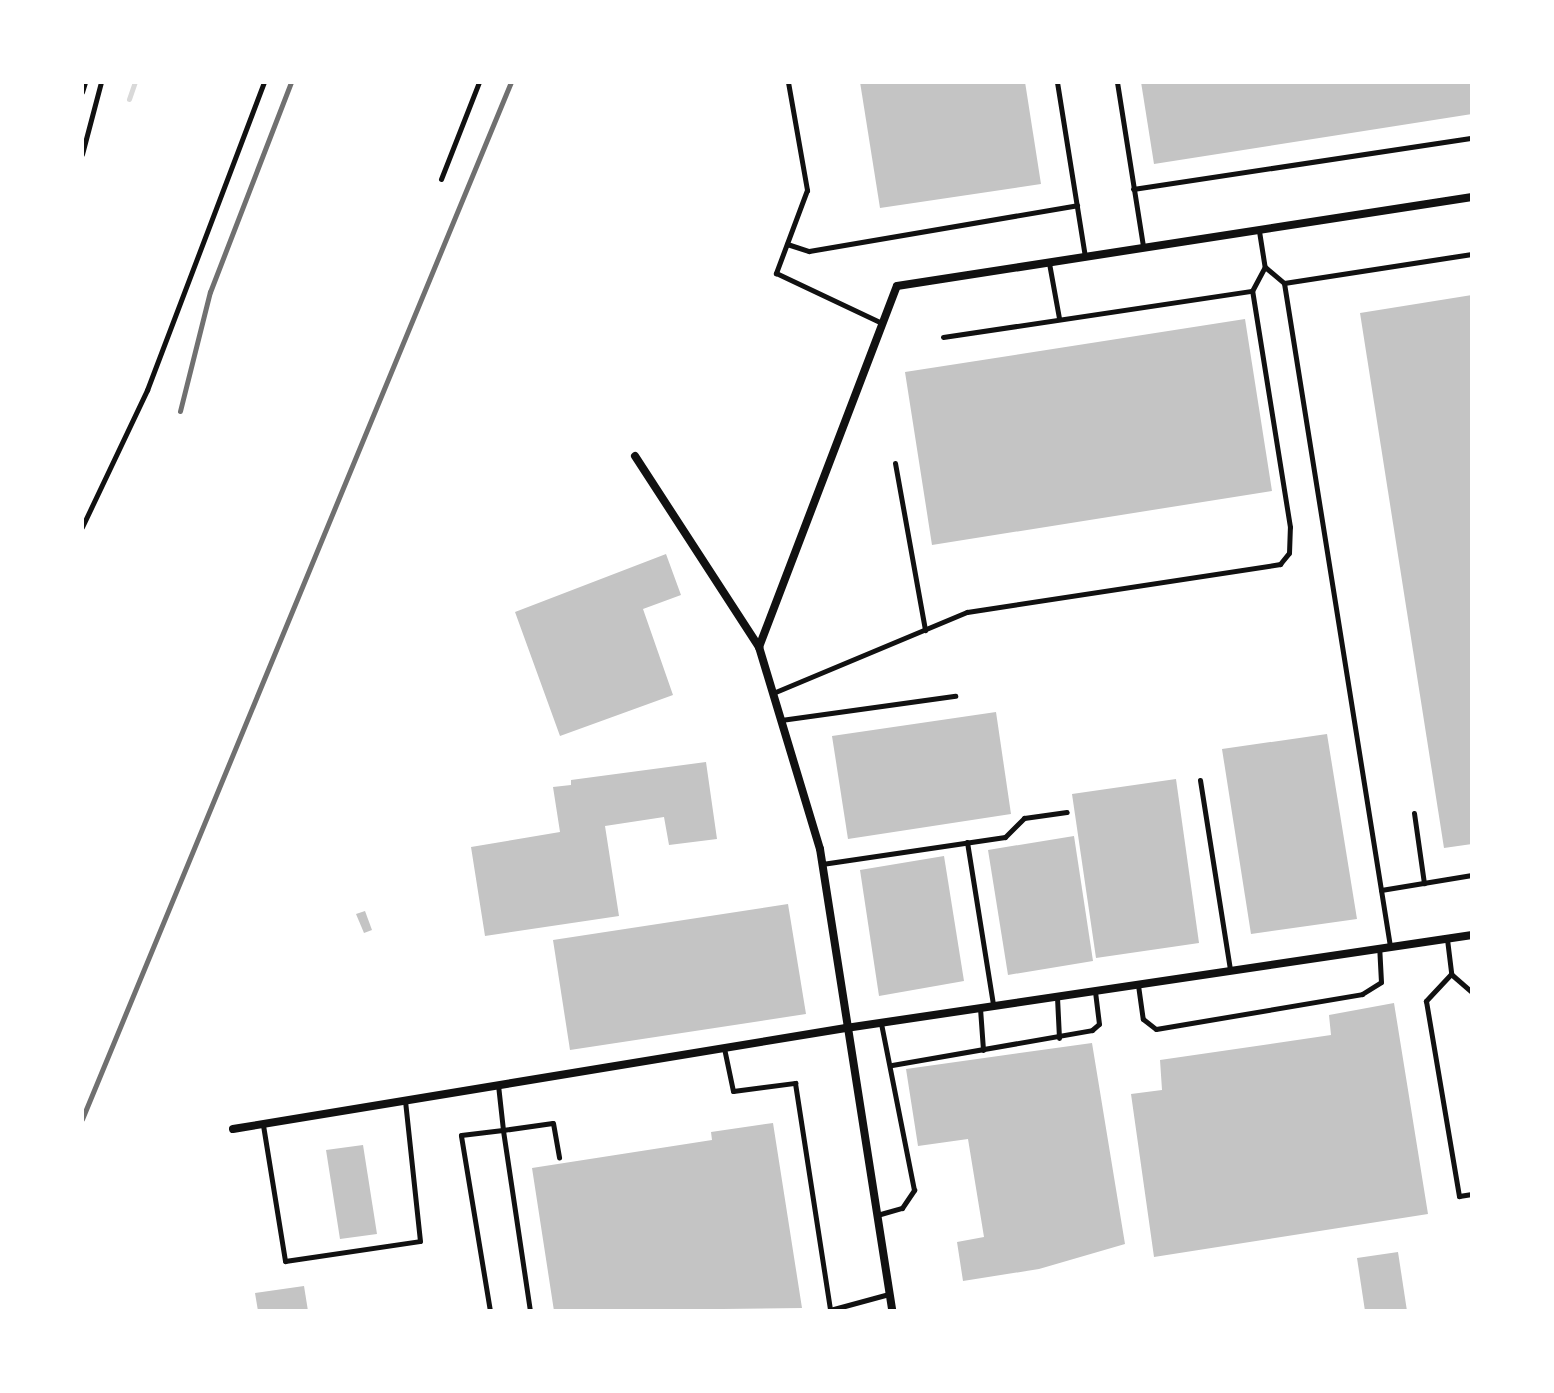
<!DOCTYPE html>
<html>
<head>
<meta charset="utf-8">
<style>
	body { margin:0 }
	#map { position:relative; width:1554px; height:1393px; overflow:hidden; background:#fff; font-family:Cabin,sans-serif }
	div>[style] { position:absolute }
	.stream>* { height:5px; margin:-2.5px; padding:0 2.5px; transform-origin:2.5px; border-radius:2.5px; background:#d9d9d9 }
	.building>* { inset:0; background:#c4c4c4 }
	.service>* { height:5px; margin:-2.5px; padding:0 2.5px; transform-origin:2.5px; border-radius:2.5px; background:#111 }
	.minor>* { height:8px; margin:-4px; padding:0 4px; transform-origin:4px; border-radius:4px; background:#111 }
	.rail>* { height:5px; margin:-2.5px; padding:0 2.5px; transform-origin:2.5px; border-radius:2.5px; background:#707070 }
	span { translate:-50% -50%; white-space:nowrap; text-align:center; line-height:1.15; -webkit-text-stroke:6px #fff; paint-order:stroke }
	.frame { position:absolute; inset:0; border:84px solid #fff; pointer-events:none }
</style>
</head>
<body>
<div id="map">
	<div class="stream">
		<i style="left:129px;top:99px;width:18px;rotate:-71deg"></i>
	</div>
	<div class="building">
		<i style="clip-path:polygon(860px 82px,1025px 82px,1041px 184px,880px 208px)"></i>
		<i style="clip-path:polygon(1141px 82px,1472px 82px,1472px 114px,1154px 164px)"></i>
		<i style="clip-path:polygon(1472px 295px,1472px 844px,1444px 848px,1360px 313px)"></i>
		<i style="clip-path:polygon(1245px 319px,1272px 491px,932px 545px,905px 372px)"></i>
		<i style="clip-path:polygon(666px 554px,681px 595px,643px 609px,673px 695px,560px 736px,515px 612px)"></i>
		<i style="clip-path:polygon(996px 712px,1011px 814px,848px 839px,832px 736px)"></i>
		<i style="clip-path:polygon(1327px 734px,1357px 919px,1251px 934px,1222px 749px)"></i>
		<i style="clip-path:polygon(706px 762px,717px 839px,669px 845px,664px 817px,605px 826px,619px 916px,485px 936px,471px 847px,560px 832px,553px 787px,571px 785px,571px 780px)"></i>
		<i style="clip-path:polygon(1176px 779px,1199px 943px,1096px 958px,1072px 794px)"></i>
		<i style="clip-path:polygon(1074px 836px,1093px 961px,1008px 975px,988px 850px)"></i>
		<i style="clip-path:polygon(944px 856px,964px 981px,879px 996px,860px 870px)"></i>
		<i style="clip-path:polygon(788px 904px,806px 1014px,570px 1050px,553px 940px)"></i>
		<i style="clip-path:polygon(365px 911px,372px 930px,364px 933px,356px 914px)"></i>
		<i style="clip-path:polygon(1394px 1003px,1428px 1214px,1154px 1257px,1131px 1094px,1162px 1090px,1160px 1060px,1331px 1035px,1329px 1015px)"></i>
		<i style="clip-path:polygon(1092px 1043px,1125px 1244px,1039px 1269px,963px 1281px,957px 1242px,984px 1237px,968px 1139px,918px 1146px,906px 1069px)"></i>
		<i style="clip-path:polygon(773px 1123px,802px 1308px,554px 1311px,532px 1168px,712px 1140px,711px 1132px)"></i>
		<i style="clip-path:polygon(363px 1145px,377px 1234px,340px 1239px,326px 1150px)"></i>
		<i style="clip-path:polygon(1398px 1252px,1407px 1311px,1365px 1311px,1357px 1258px)"></i>
		<i style="clip-path:polygon(304px 1286px,308px 1311px,258px 1311px,255px 1293px)"></i>
	</div>
	<div class="service">
		<i style="left:788px;top:82px;width:110px;rotate:80deg"></i>
		<i style="left:807px;top:190px;width:89px;rotate:110.5deg"></i>
		<i style="left:776px;top:273px;width:117px;rotate:25.3deg"></i>
		<i style="left:1057px;top:82px;width:177px;rotate:80.9deg"></i>
		<i style="left:1117px;top:82px;width:167px;rotate:81deg"></i>
		<i style="left:82px;top:92px;width:10px;rotate:-73deg"></i>
		<i style="left:82px;top:154px;width:74px;rotate:-75.2deg"></i>
		<i style="left:441px;top:179px;width:104px;rotate:-68.6deg"></i>
		<i style="left:1133px;top:189px;width:343px;rotate:-8.6deg"></i>
		<i style="left:1259px;top:231px;width:36px;rotate:81deg"></i>
		<i style="left:1265px;top:267px;width:25px;rotate:40deg"></i>
		<i style="left:1284px;top:283px;width:671px;rotate:80.92deg"></i>
		<i style="left:787px;top:244px;width:23px;rotate:18deg"></i>
		<i style="left:809px;top:251px;width:272px;rotate:-9.7deg"></i>
		<i style="left:1049px;top:263px;width:56px;rotate:79.7deg"></i>
		<i style="left:1284px;top:283px;width:190px;rotate:-8.8deg"></i>
		<i style="left:943px;top:337px;width:312px;rotate:-8.5deg"></i>
		<i style="left:895px;top:463px;width:170px;rotate:79.8deg"></i>
		<i style="left:82px;top:527px;width:152px;rotate:-64.6deg"></i>
		<i style="left:147px;top:390px;width:329px;rotate:-69.2deg"></i>
		<i style="left:773px;top:693px;width:210px;rotate:-22.7deg"></i>
		<i style="left:967px;top:612px;width:317px;rotate:-8.7deg"></i>
		<i style="left:1280px;top:564px;width:14px;rotate:-51deg"></i>
		<i style="left:1289px;top:553px;width:26px;rotate:-88deg"></i>
		<i style="left:1290px;top:527px;width:239px;rotate:-99.1deg"></i>
		<i style="left:1252px;top:291px;width:27px;rotate:-62deg"></i>
		<i style="left:781px;top:720px;width:176px;rotate:-7.9deg"></i>
		<i style="left:1200px;top:780px;width:192px;rotate:81deg"></i>
		<i style="left:1414px;top:813px;width:71px;rotate:81.9deg"></i>
		<i style="left:967px;top:842px;width:165px;rotate:80.9deg"></i>
		<i style="left:822px;top:864px;width:185px;rotate:-8.4deg"></i>
		<i style="left:1005px;top:837px;width:27px;rotate:-45deg"></i>
		<i style="left:1024px;top:818px;width:43px;rotate:-7.9deg"></i>
		<i style="left:1381px;top:890px;width:92px;rotate:-9.4deg"></i>
		<i style="left:1447px;top:939px;width:35px;rotate:83deg"></i>
		<i style="left:1451px;top:974px;width:28px;rotate:41deg"></i>
		<i style="left:1451px;top:974px;width:37px;rotate:133deg"></i>
		<i style="left:1426px;top:1001px;width:198px;rotate:80.4deg"></i>
		<i style="left:1459px;top:1196px;width:13px;rotate:-9deg"></i>
		<i style="left:1138px;top:985px;width:34px;rotate:82deg"></i>
		<i style="left:1143px;top:1019px;width:16px;rotate:38deg"></i>
		<i style="left:1156px;top:1029px;width:209px;rotate:-9.6deg"></i>
		<i style="left:1362px;top:994px;width:22px;rotate:-32deg"></i>
		<i style="left:1381px;top:982px;width:33px;rotate:-93deg"></i>
		<i style="left:1057px;top:997px;width:41px;rotate:87.2deg"></i>
		<i style="left:980px;top:1008px;width:42px;rotate:85.9deg"></i>
		<i style="left:724px;top:1048px;width:44px;rotate:78.2deg"></i>
		<i style="left:733px;top:1091px;width:63px;rotate:-7.4deg"></i>
		<i style="left:795px;top:1083px;width:230px;rotate:81.2deg"></i>
		<i style="left:830px;top:1310px;width:61px;rotate:-15.2deg"></i>
		<i style="left:892px;top:1065px;width:203px;rotate:-9.9deg"></i>
		<i style="left:1092px;top:1030px;width:9px;rotate:-41deg"></i>
		<i style="left:1099px;top:1024px;width:33px;rotate:-97deg"></i>
		<i style="left:263px;top:1125px;width:138px;rotate:80.8deg"></i>
		<i style="left:285px;top:1261px;width:136px;rotate:-8.4deg"></i>
		<i style="left:420px;top:1241px;width:142px;rotate:-96.1deg"></i>
		<i style="left:877px;top:1215px;width:26px;rotate:-16deg"></i>
		<i style="left:902px;top:1208px;width:22px;rotate:-56deg"></i>
		<i style="left:914px;top:1190px;width:170px;rotate:-101.2deg"></i>
		<i style="left:490px;top:1311px;width:178px;rotate:-99.4deg"></i>
		<i style="left:461px;top:1135px;width:42px;rotate:-6.8deg"></i>
		<i style="left:503px;top:1130px;width:45px;rotate:-96.3deg"></i>
		<i style="left:530px;top:1311px;width:183px;rotate:-98.5deg"></i>
		<i style="left:503px;top:1130px;width:50px;rotate:-8deg"></i>
		<i style="left:553px;top:1123px;width:35px;rotate:80deg"></i>
	</div>
	<div class="minor">
		<i style="left:635px;top:456px;width:228px;rotate:57deg"></i>
		<i style="left:759px;top:647px;width:211px;rotate:73.2deg"></i>
		<i style="left:820px;top:849px;width:468px;rotate:81.1deg"></i>
		<i style="left:759px;top:647px;width:386px;rotate:-69.1deg"></i>
		<i style="left:897px;top:286px;width:582px;rotate:-8.8deg"></i>
		<i style="left:233px;top:1129px;width:621px;rotate:-9.36deg"></i>
		<i style="left:846px;top:1028px;width:633px;rotate:-8.45deg"></i>
	</div>
	<div class="rail">
		<i style="left:180px;top:411px;width:123px;rotate:-75.9deg"></i>
		<i style="left:210px;top:292px;width:225px;rotate:-68.9deg"></i>
		<i style="left:82px;top:1119px;width:1122px;rotate:-67.53deg"></i>
	</div>
	<div class="frame"></div>
</div>
</body>
</html>
